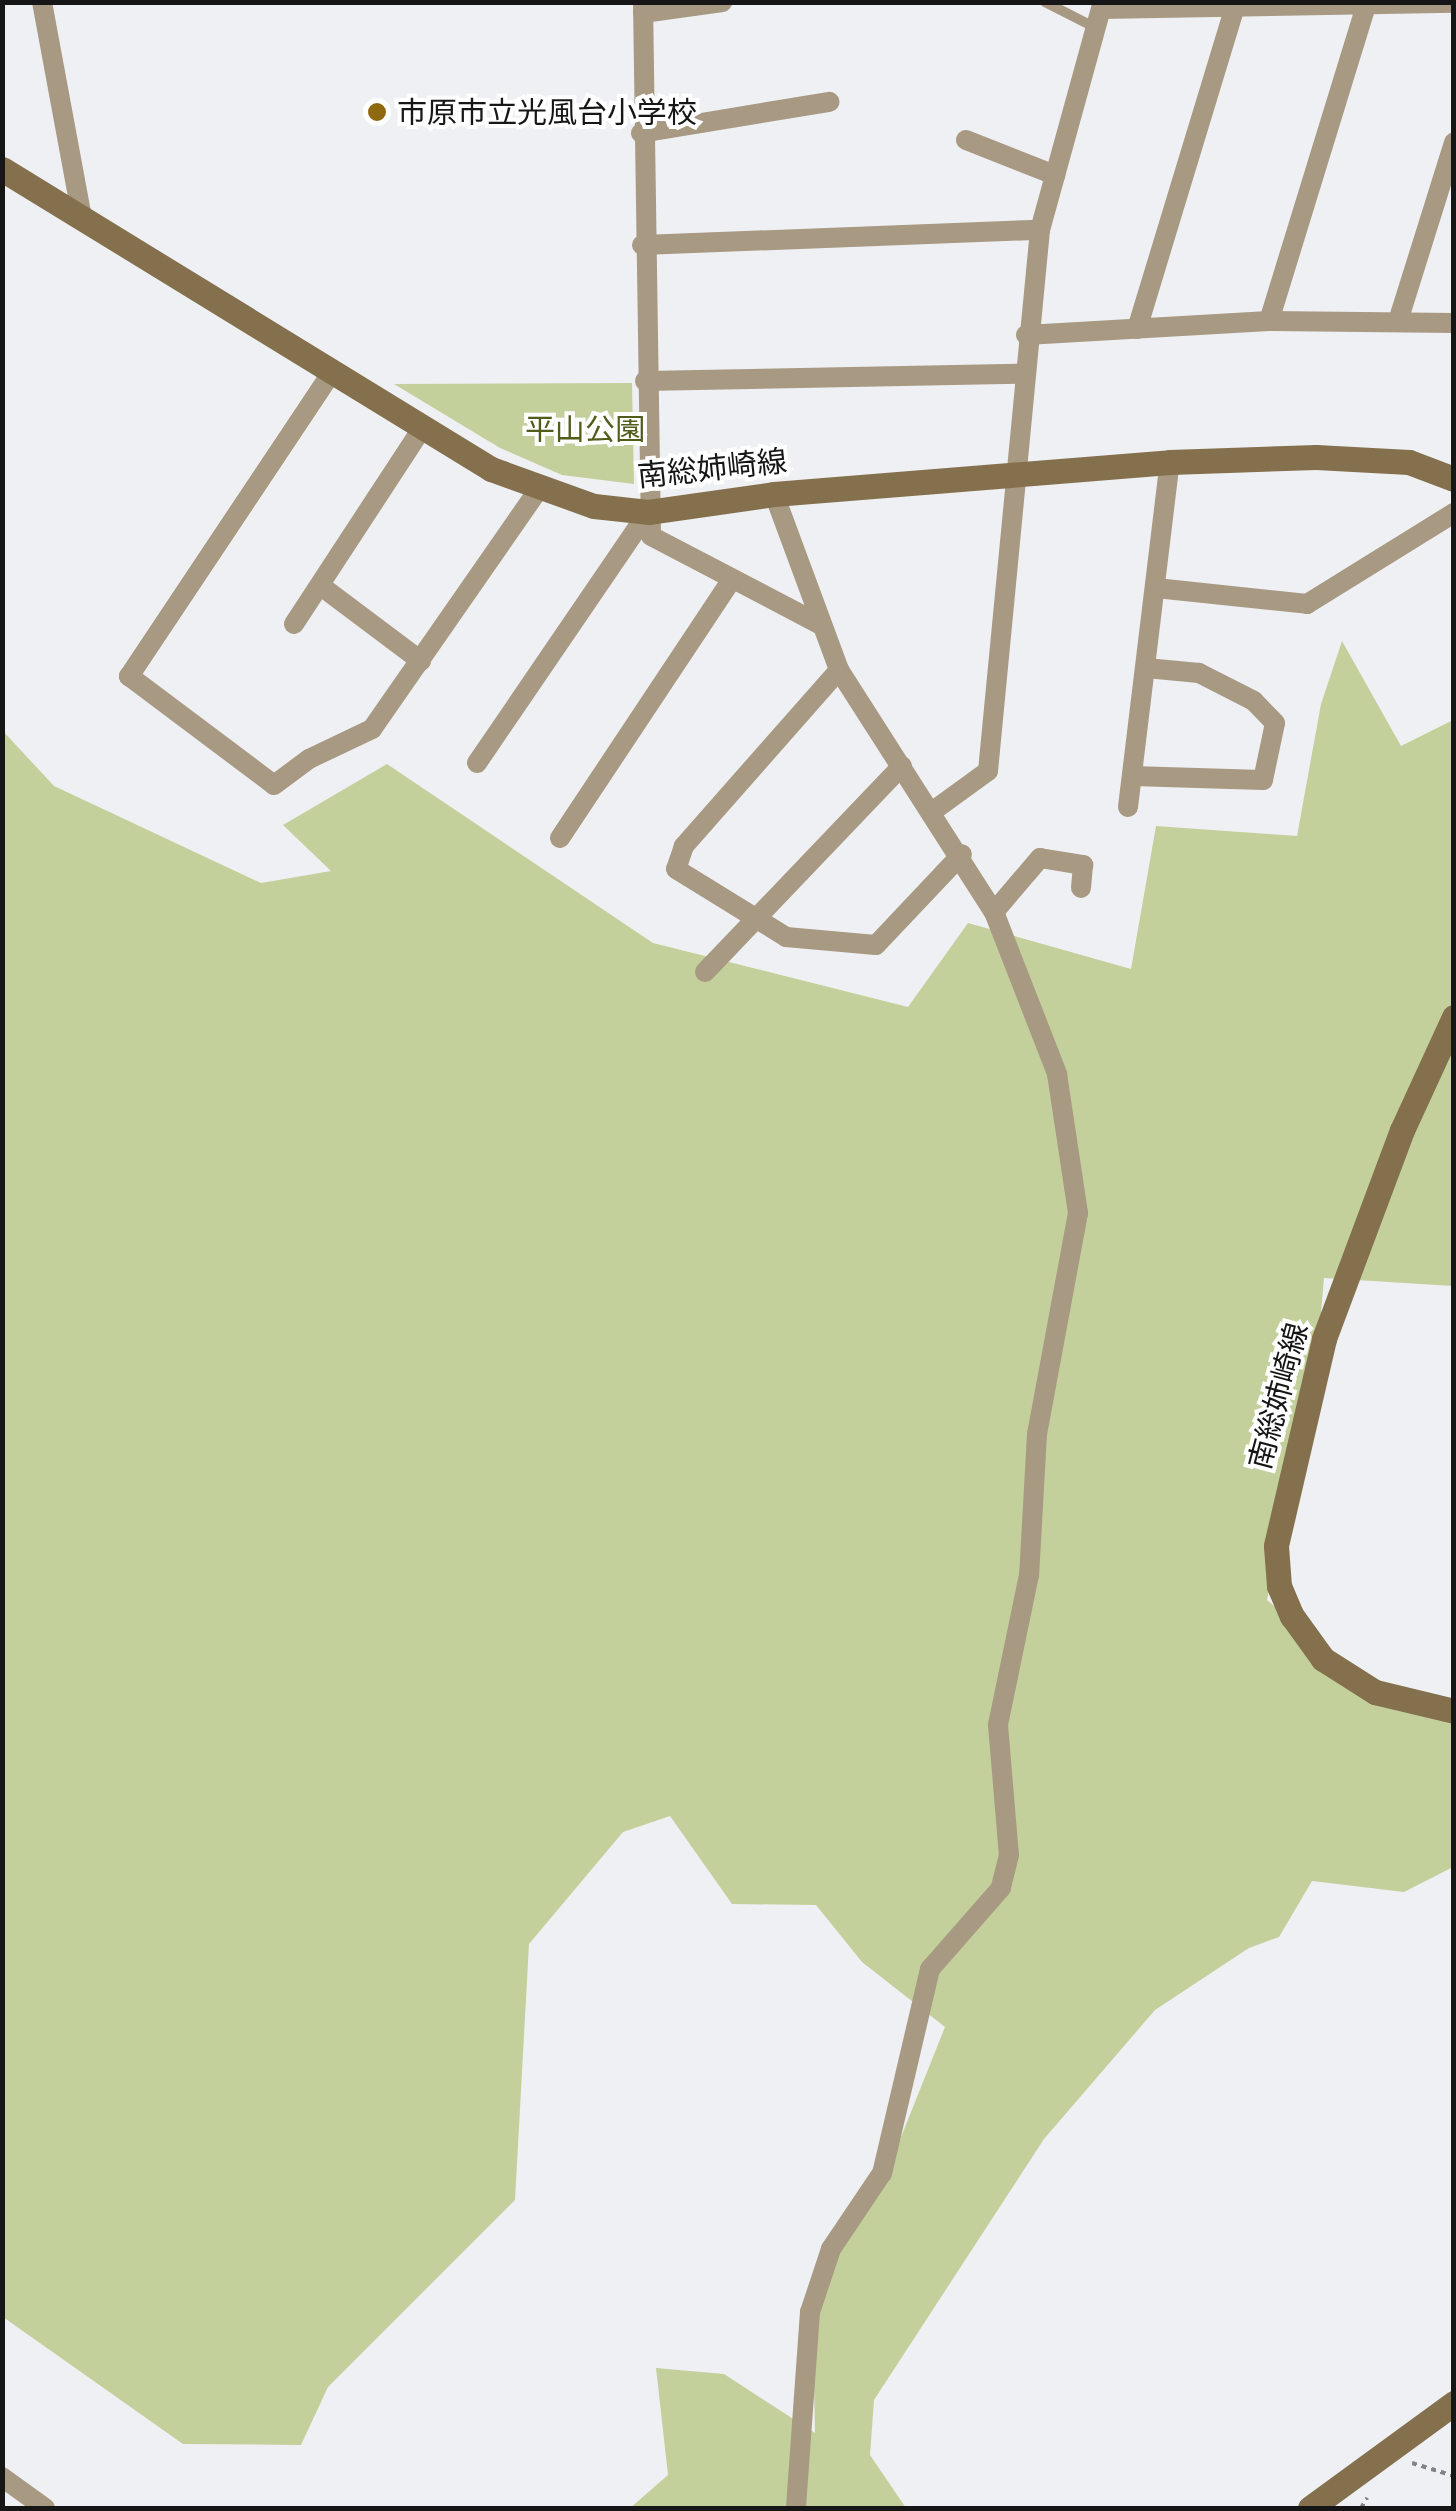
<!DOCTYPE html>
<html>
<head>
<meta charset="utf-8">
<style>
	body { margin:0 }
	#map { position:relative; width:1456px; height:2511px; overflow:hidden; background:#eff0f4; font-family:Ubuntu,"Noto Sans JP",sans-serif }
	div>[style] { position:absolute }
	.green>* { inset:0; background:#c3d09b }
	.path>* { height:4px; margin-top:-2px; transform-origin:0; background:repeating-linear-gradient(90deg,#828385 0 5px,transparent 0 10px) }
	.service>* { height:10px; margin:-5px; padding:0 5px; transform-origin:5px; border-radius:5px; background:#a89982 }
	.minor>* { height:20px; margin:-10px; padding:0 10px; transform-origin:10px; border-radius:10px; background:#a89982 }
	.secondary>* { height:25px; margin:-12.5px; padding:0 12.5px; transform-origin:12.5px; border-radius:12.5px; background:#84704c }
	.dots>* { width:28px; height:28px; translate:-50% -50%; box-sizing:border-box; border:5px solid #fff; border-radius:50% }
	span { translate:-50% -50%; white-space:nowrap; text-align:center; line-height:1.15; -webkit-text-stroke:8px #fff; paint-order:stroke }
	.poi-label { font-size:30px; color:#161617 }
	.left { translate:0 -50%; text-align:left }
	.park-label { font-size:30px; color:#515d1b }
	.street-label { font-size:30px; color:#161617 }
	.frame { position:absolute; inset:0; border:5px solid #161617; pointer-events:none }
</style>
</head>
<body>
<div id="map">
	<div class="green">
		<i style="clip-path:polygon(632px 383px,634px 484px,562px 475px,500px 448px,394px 384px)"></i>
		<i style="clip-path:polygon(1342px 641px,1401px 746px,1453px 720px,1453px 1286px,1324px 1278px,1316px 1370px,1267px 1600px,1396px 1710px,1453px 1719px,1453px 1867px,1404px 1892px,1312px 1881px,1279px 1937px,1249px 1948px,1155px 2010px,1044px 2139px,874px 2400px,870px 2455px,906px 2508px,630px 2508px,668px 2475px,656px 2368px,724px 2374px,815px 2433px,812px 2294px,899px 2142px,945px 2027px,862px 1962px,816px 1905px,732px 1904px,670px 1816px,623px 1832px,529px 1944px,515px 2200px,328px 2387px,301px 2445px,183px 2444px,3px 2317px,2px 730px,54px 786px,261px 883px,331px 871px,283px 825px,387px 764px,653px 943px,908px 1007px,968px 923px,1131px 969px,1156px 826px,1297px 836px,1321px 704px)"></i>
	</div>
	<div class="path">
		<i style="left:1412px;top:2463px;width:44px;rotate:17.2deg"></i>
		<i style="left:1361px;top:2508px;width:12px;rotate:-59deg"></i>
	</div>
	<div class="service">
		<i style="left:1045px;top:2px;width:57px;rotate:27deg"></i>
	</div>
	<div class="minor">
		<i style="left:42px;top:2px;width:220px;rotate:79.5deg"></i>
		<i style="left:643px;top:2px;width:534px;rotate:89.14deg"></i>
		<i style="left:651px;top:536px;width:190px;rotate:27.6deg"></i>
		<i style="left:1101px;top:9px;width:353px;rotate:-1deg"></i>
		<i style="left:643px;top:13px;width:80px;rotate:-7.9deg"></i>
		<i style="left:641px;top:133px;width:191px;rotate:-9.4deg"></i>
		<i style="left:966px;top:140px;width:96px;rotate:21.5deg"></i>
		<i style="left:642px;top:245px;width:398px;rotate:-2.2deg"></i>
		<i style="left:1399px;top:318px;width:184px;rotate:-72.6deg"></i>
		<i style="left:1269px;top:321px;width:331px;rotate:-72.9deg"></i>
		<i style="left:1137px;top:329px;width:337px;rotate:-73.1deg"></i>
		<i style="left:1026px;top:335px;width:243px;rotate:-3.3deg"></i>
		<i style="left:1269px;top:321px;width:185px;rotate:0.6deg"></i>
		<i style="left:332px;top:372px;width:366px;rotate:123.7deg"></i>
		<i style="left:129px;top:676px;width:181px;rotate:36.9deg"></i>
		<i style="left:274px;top:785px;width:44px;rotate:-36.6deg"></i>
		<i style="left:309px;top:759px;width:70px;rotate:-25.5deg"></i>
		<i style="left:372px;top:729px;width:292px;rotate:-55.2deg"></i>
		<i style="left:645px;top:381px;width:380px;rotate:-1.1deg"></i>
		<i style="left:774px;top:494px;width:188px;rotate:69.7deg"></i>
		<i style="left:839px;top:670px;width:287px;rotate:57.4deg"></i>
		<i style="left:994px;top:912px;width:174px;rotate:68.7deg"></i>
		<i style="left:1057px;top:1074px;width:141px;rotate:81.4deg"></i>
		<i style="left:1078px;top:1213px;width:225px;rotate:100.5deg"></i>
		<i style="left:1037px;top:1434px;width:141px;rotate:93.2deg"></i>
		<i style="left:1029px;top:1575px;width:153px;rotate:101.7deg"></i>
		<i style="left:998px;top:1725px;width:130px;rotate:85.2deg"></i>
		<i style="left:1009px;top:1855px;width:34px;rotate:104deg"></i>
		<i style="left:1001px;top:1888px;width:108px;rotate:131.2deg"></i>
		<i style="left:930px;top:1969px;width:210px;rotate:103.2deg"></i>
		<i style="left:882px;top:2173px;width:92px;rotate:123.9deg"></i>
		<i style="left:831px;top:2249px;width:66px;rotate:108.4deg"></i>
		<i style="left:810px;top:2312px;width:196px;rotate:94.1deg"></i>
		<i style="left:321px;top:586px;width:125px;rotate:36.9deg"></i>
		<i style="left:1156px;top:588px;width:152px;rotate:6deg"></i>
		<i style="left:1307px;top:604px;width:173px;rotate:-31.8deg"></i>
		<i style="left:294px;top:624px;width:235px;rotate:-56.8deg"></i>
		<i style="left:839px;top:670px;width:235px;rotate:131.4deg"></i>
		<i style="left:684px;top:846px;width:24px;rotate:109deg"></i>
		<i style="left:676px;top:869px;width:129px;rotate:31.7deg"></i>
		<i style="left:786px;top:937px;width:90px;rotate:5.1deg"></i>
		<i style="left:876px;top:945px;width:125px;rotate:-46.6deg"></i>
		<i style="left:477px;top:763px;width:304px;rotate:-55.7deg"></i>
		<i style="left:1132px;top:776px;width:131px;rotate:1.7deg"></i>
		<i style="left:1263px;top:780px;width:58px;rotate:-78.1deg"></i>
		<i style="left:1275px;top:723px;width:30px;rotate:-134deg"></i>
		<i style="left:1254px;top:701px;width:62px;rotate:-153deg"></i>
		<i style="left:1199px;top:673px;width:53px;rotate:-174.6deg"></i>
		<i style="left:1128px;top:807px;width:348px;rotate:-83.1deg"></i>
		<i style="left:933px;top:811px;width:68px;rotate:-36deg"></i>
		<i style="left:988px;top:771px;width:543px;rotate:-84.51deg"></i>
		<i style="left:1040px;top:230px;width:237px;rotate:-74.6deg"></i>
		<i style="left:560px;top:838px;width:311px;rotate:-56.4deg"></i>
		<i style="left:994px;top:912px;width:71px;rotate:-49.6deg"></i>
		<i style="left:1040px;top:858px;width:44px;rotate:9.2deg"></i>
		<i style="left:1083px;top:865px;width:23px;rotate:95deg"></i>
		<i style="left:705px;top:972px;width:285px;rotate:-46.3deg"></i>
		<i style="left:2px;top:2477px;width:53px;rotate:35.8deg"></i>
	</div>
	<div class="secondary">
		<i style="left:2px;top:169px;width:574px;rotate:31.53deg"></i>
		<i style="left:491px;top:469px;width:109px;rotate:19.8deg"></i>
		<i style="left:594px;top:506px;width:54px;rotate:6.3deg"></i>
		<i style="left:648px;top:512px;width:127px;rotate:-8.1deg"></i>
		<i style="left:774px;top:494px;width:397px;rotate:-4.6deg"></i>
		<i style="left:1170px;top:462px;width:146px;rotate:-2deg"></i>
		<i style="left:1316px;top:457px;width:93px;rotate:3.1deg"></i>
		<i style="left:1409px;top:462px;width:48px;rotate:20.7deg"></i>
		<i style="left:1454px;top:1017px;width:124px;rotate:114.7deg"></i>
		<i style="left:1402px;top:1130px;width:223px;rotate:110.5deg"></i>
		<i style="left:1324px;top:1339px;width:212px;rotate:103.1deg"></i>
		<i style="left:1276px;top:1546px;width:40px;rotate:85.7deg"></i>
		<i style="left:1279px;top:1586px;width:33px;rotate:67deg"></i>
		<i style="left:1292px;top:1616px;width:53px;rotate:54.2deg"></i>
		<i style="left:1323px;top:1659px;width:62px;rotate:32.4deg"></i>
		<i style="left:1375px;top:1692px;width:81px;rotate:13.5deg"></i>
		<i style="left:1310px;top:2508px;width:178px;rotate:-36.1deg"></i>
	</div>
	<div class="dots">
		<i style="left:377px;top:112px;background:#8f690e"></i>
	</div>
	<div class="poi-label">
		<span class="left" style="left:397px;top:112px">市原市立光風台小学校</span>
	</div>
	<div class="park-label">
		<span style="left:585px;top:429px">平山公園</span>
	</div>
	<div class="street-label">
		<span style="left:712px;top:468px;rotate:-6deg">南総姉崎線</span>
		<span style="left:1278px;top:1396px;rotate:-75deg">南総姉崎線</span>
	</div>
	<div class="frame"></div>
</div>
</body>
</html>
